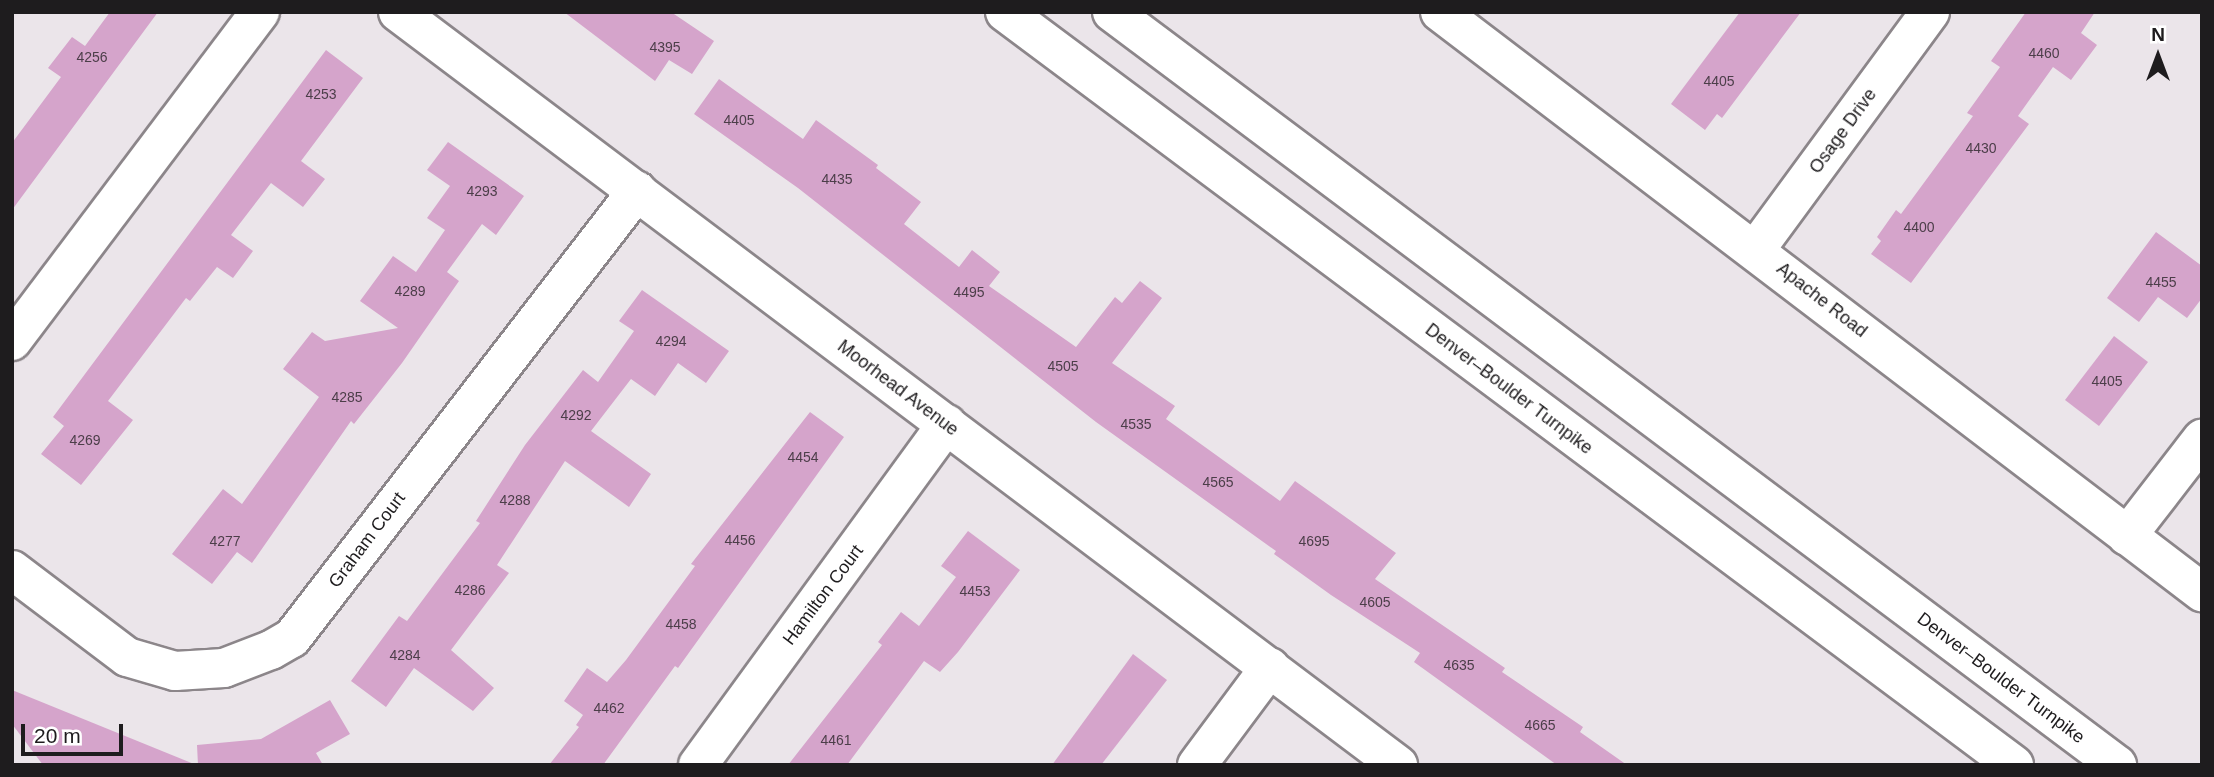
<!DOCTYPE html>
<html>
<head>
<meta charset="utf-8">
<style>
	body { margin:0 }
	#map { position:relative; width:2214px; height:777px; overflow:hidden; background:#ebe5ea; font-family:Helvetica,sans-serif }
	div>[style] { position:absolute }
	.building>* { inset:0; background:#d5a4cb }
	.roads { filter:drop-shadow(2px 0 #8c868a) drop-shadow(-2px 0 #8c868a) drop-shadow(0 2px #8c868a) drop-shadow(0 -2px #8c868a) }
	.street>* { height:38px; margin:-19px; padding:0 19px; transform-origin:19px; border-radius:19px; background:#fff }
	.secondary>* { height:38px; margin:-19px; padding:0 19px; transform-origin:19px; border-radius:19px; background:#fff }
	.highway>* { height:38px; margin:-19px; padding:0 19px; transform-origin:19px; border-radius:19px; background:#fff }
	span { translate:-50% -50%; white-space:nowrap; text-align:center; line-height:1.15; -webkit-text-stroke:7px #fff; paint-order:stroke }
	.number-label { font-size:14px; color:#4c3e49 }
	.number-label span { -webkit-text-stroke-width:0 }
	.street-label { font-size:18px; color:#1e1c1e }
	.frame { position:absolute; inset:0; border:14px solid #1e1c1e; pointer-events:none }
	.north { position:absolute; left:2123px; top:21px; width:70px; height:70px; -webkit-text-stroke:5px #fff; paint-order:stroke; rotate:0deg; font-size:19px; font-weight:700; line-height:28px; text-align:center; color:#1e1c1e }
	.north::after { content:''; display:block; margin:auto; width:24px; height:32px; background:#1e1c1e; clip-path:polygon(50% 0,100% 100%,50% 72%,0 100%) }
	.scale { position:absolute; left:21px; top:724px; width:102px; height:32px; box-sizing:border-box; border:4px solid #1e1c1e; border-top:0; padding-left:9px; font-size:21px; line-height:24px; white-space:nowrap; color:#1e1c1e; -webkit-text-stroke:5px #fff; paint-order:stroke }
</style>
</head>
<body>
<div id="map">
	<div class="building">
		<i style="clip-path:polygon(110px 12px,158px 12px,12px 210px,12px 143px,61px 77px,48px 68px,72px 37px,85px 46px)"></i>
		<i style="clip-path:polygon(564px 12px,671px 12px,714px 41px,692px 74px,669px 60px,655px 81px)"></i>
		<i style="clip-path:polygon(1740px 12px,1801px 12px,1722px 118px,1717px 114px,1705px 130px,1671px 104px)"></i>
		<i style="clip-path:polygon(2026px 12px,2095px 12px,2081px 33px,2097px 45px,2071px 80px,2053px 67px,2018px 116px,2029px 124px,1911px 283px,1871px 254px,1881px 241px,1877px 237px,1896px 210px,1901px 214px,1973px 116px,1967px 113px,2000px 67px,1991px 61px)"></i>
		<i style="clip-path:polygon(326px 50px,363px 78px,301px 161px,325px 179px,303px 207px,271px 183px,231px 235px,253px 251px,233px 278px,217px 267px,190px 301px,186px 298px,108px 401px,133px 420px,81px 485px,41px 454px,64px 426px,53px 417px)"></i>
		<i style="clip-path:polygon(719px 79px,803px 139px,816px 120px,878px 165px,876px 168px,921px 202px,904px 224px,959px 267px,972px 250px,1000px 272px,989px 286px,1076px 347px,1115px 297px,1122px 303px,1140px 281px,1162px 298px,1112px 363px,1175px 406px,1166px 419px,1280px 501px,1295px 481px,1396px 553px,1375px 579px,1505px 668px,1502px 672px,1583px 727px,1580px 732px,1627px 765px,1557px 765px,1414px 662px,1420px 653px,1331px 595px,1274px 554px,1276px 551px,1096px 422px,798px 188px,694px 114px)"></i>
		<i style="clip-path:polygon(448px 142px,524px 196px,496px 235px,482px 224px,447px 272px,459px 281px,402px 363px,354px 424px,351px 421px,252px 563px,237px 552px,212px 584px,172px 554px,223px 489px,242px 504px,319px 397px,283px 369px,312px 332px,325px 341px,398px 328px,360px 301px,393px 256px,416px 272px,445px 230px,427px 218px,450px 186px,427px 170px)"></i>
		<i style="clip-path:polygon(2156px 232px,2202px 266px,2202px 298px,2187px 318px,2158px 297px,2139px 322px,2107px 298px)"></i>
		<i style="clip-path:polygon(642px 290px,729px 351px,706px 383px,678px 363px,655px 396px,631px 379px,591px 431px,651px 474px,629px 507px,565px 461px,497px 565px,509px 573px,451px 650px,494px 688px,473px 711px,414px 668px,386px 707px,351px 681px,399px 616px,407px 621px,480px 523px,476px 521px,525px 445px,583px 370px,598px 382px,634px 331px,619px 321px)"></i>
		<i style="clip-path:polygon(2114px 336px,2148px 362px,2099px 426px,2065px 400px)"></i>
		<i style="clip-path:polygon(810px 412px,844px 437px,678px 668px,675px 666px,603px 765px,549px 765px,579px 727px,576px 725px,583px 715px,564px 701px,587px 668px,607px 682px,626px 660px,695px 566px,691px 564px)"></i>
		<i style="clip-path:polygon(968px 531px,1020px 570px,958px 652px,940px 672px,924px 661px,847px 765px,788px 765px,882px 645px,878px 642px,901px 612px,919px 626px,956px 577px,941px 566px)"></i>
		<i style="clip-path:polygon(1133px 654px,1167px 680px,1101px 765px,1052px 765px)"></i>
		<i style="clip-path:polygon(12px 690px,194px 764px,194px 765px,43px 765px,12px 724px)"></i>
		<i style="clip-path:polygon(330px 700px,350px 734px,316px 753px,323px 765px,198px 765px,197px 745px,261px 739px)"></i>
	</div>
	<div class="roads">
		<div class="street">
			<i style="left:1440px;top:12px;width:958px;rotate:37.28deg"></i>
			<i style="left:1756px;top:249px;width:294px;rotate:-53.7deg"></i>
			<i style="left:12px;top:341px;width:412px;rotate:-53deg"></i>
			<i style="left:2127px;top:536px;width:123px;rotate:-52.3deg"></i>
			<i style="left:12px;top:570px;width:144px;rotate:37.1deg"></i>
			<i style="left:127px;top:657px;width:50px;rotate:16.3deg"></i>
			<i style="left:175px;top:671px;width:49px;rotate:-3.5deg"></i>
			<i style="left:224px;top:668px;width:50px;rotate:-21deg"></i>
			<i style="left:271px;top:650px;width:24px;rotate:-30deg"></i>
			<i style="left:292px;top:638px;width:565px;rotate:-52.34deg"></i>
			<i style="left:698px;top:765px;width:422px;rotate:-53.9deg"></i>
			<i style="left:1197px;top:765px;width:122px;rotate:-53.3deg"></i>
		</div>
		<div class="secondary">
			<i style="left:398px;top:12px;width:1252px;rotate:36.98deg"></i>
		</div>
		<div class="highway">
			<i style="left:1005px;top:12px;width:1259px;rotate:36.73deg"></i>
			<i style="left:1112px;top:12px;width:1256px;rotate:36.84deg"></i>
		</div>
	</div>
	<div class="number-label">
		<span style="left:665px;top:47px">4395</span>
		<span style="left:2044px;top:53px">4460</span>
		<span style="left:92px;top:57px">4256</span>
		<span style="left:1719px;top:81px">4405</span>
		<span style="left:321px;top:94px">4253</span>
		<span style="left:739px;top:120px">4405</span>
		<span style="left:1981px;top:148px">4430</span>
		<span style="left:837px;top:179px">4435</span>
		<span style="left:482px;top:191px">4293</span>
		<span style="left:1919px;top:227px">4400</span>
		<span style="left:2161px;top:282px">4455</span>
		<span style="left:410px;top:291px">4289</span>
		<span style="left:969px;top:292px">4495</span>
		<span style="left:671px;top:341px">4294</span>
		<span style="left:1063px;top:366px">4505</span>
		<span style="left:2107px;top:381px">4405</span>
		<span style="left:347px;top:397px">4285</span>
		<span style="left:576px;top:415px">4292</span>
		<span style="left:1136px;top:424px">4535</span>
		<span style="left:85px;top:440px">4269</span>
		<span style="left:803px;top:457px">4454</span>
		<span style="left:1218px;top:482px">4565</span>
		<span style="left:515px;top:500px">4288</span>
		<span style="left:740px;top:540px">4456</span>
		<span style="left:225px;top:541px">4277</span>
		<span style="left:1314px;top:541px">4695</span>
		<span style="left:470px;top:590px">4286</span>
		<span style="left:975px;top:591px">4453</span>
		<span style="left:1375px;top:602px">4605</span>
		<span style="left:681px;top:624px">4458</span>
		<span style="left:405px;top:655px">4284</span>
		<span style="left:1459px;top:665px">4635</span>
		<span style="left:609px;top:708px">4462</span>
		<span style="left:1540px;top:725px">4665</span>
		<span style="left:836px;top:740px">4461</span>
	</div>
	<div class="street-label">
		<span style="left:1843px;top:131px;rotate:-54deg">Osage Drive</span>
		<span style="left:1822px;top:300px;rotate:38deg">Apache Road</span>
		<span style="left:898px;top:388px;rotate:37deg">Moorhead Avenue</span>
		<span style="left:1509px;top:389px;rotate:37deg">Denver–Boulder Turnpike</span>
		<span style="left:367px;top:540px;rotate:-53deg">Graham Court</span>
		<span style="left:823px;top:595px;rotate:-53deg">Hamilton Court</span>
		<span style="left:2001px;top:678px;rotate:37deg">Denver–Boulder Turnpike</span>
	</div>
	<div class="frame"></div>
	<div class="north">N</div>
	<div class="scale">20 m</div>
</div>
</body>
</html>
